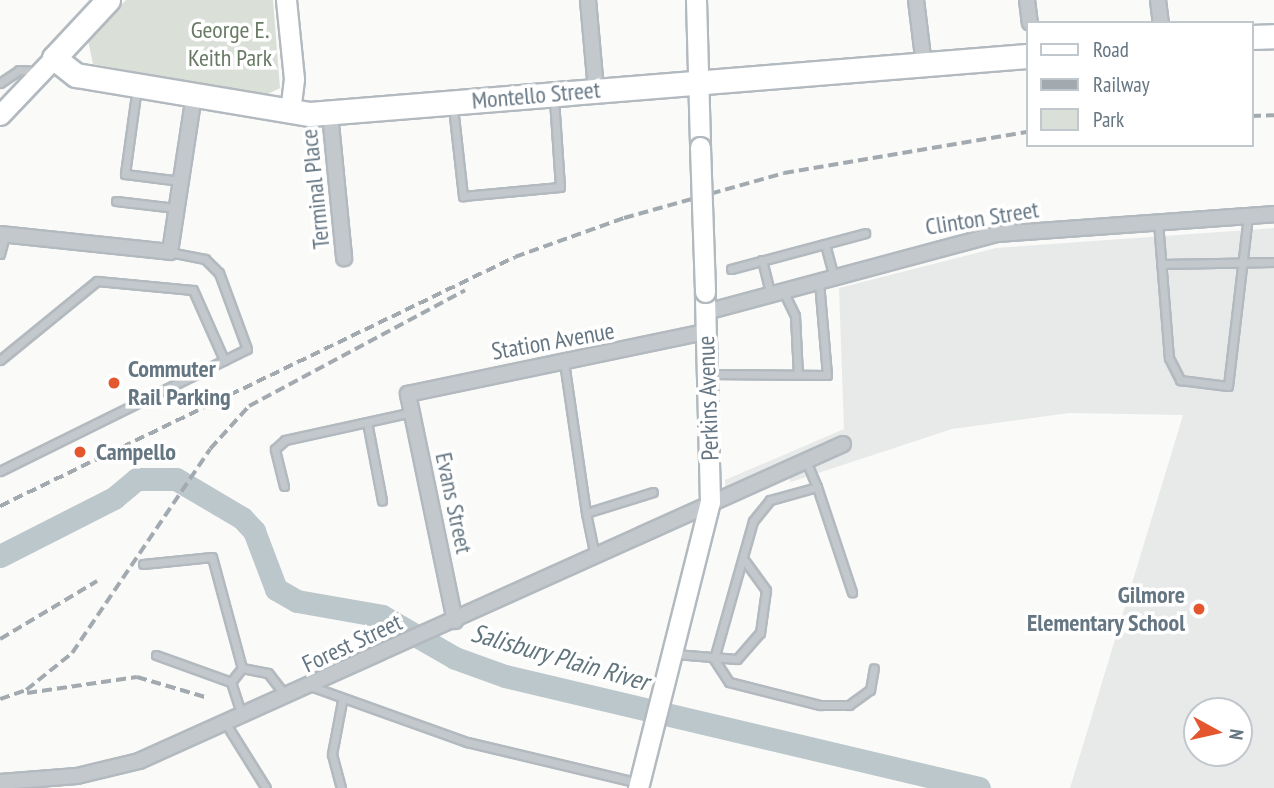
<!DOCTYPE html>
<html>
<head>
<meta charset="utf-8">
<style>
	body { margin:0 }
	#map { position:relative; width:1274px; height:788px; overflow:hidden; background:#fafaf8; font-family:"PT Sans Narrow",sans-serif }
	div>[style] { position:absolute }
	.built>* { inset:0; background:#e8e9e9 }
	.green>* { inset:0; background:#dadfd7 }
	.river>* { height:23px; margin:-11.5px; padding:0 11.5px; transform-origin:11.5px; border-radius:11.5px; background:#bbc7cb }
	.roads { filter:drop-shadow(2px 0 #b3babf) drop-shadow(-2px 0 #b3babf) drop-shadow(0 2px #b3babf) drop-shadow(0 -2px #b3babf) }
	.lane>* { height:7px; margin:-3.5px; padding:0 3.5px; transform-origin:3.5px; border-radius:3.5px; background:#c3c8cc }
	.street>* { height:14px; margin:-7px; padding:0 7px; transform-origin:7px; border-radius:7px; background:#c3c8cc }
	.secondary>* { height:19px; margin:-9.5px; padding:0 9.5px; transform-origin:9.5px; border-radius:9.5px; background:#fff }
	.primary>* { height:23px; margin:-11.5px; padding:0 11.5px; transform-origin:11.5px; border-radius:11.5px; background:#fff }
	.rail>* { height:3.5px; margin-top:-1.75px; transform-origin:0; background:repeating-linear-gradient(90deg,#a2aab0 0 10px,transparent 0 15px) }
	.bridges { filter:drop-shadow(2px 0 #b3babf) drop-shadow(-2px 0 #b3babf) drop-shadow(0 2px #b3babf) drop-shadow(0 -2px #b3babf) }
	.secondary-bridge>* { height:19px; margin:-9.5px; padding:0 9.5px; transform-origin:9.5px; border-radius:9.5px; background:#fff }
	.dots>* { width:19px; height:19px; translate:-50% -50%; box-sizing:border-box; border:4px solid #fff; border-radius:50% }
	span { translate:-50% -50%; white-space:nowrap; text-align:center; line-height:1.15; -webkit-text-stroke:7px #fff; paint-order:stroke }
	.park-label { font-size:24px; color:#687a64 }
	.street-label { font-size:24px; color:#657683 }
	.poi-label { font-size:24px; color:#657683; font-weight:700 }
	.left { translate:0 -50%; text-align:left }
	.right { translate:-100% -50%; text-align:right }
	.water-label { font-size:26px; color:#60757c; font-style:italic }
	.legend { position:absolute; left:1026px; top:21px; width:228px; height:126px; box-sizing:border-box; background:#fff; border:2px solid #c1c8cd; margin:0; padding:9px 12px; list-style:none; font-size:21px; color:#657683 }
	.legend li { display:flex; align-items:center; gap:14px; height:35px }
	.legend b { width:35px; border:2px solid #c1c8cd }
	.north { position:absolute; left:1183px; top:697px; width:70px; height:70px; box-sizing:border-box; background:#fff; border:2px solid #c1c8cd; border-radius:50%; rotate:98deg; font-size:19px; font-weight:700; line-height:28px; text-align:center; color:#657683 }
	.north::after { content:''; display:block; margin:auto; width:24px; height:32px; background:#e4572e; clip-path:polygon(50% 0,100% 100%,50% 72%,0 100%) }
</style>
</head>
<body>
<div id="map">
	<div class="built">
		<i style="clip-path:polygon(evenodd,1274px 228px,1274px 788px,1070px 788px,1183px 415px,1069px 413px,952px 429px,791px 482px,788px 477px,726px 506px,725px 480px,844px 429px,839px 288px,996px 248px,1274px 228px,1197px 711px,1239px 711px,1239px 753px,1197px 753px,1197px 711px)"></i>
	</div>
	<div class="green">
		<i style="clip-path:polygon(126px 0,273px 0,280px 88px,266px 95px,93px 64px,88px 40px)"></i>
	</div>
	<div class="river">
		<i style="left:0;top:556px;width:128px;rotate:-27deg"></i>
		<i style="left:114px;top:498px;width:30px;rotate:-40deg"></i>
		<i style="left:137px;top:479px;width:39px"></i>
		<i style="left:176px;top:479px;width:77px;rotate:30.6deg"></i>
		<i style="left:242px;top:518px;width:18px;rotate:47deg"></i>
		<i style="left:254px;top:531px;width:62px;rotate:69.2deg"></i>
		<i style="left:276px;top:589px;width:24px;rotate:30deg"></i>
		<i style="left:297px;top:601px;width:86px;rotate:10deg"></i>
		<i style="left:382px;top:616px;width:84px;rotate:29.9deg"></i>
		<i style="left:455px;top:658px;width:53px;rotate:19.8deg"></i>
		<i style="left:505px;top:676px;width:487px;rotate:13.3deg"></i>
	</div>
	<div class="roads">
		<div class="lane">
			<i style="left:0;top:83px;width:23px;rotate:-34deg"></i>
			<i style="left:19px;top:70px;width:18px;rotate:3deg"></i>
			<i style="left:137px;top:87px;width:88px;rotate:97.9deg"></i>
			<i style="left:125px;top:174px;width:56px;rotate:7.1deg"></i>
			<i style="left:453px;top:107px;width:90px;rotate:83.6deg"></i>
			<i style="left:463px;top:196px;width:97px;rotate:-5.3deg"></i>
			<i style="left:560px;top:187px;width:89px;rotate:-93.9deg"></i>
			<i style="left:116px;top:201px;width:60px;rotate:6.7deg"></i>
			<i style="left:1158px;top:222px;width:136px;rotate:85.4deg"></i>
			<i style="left:1169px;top:358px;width:25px;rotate:63deg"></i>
			<i style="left:1180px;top:380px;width:48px;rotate:7.1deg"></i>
			<i style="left:1228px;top:386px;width:171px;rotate:-83.3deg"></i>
			<i style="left:825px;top:244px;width:34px;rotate:75deg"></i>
			<i style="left:0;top:254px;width:20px;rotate:-75deg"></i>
			<i style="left:762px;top:260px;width:38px;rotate:76deg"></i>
			<i style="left:1161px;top:264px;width:113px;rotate:-1deg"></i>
			<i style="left:731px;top:269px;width:139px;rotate:-15deg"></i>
			<i style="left:784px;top:293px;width:25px;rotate:64deg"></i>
			<i style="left:795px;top:316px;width:59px;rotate:87.1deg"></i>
			<i style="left:0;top:360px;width:125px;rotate:-39.2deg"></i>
			<i style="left:97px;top:281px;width:96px;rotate:5.4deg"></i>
			<i style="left:193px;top:290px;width:77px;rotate:66.1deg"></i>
			<i style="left:564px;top:362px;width:153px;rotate:81.7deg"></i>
			<i style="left:586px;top:513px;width:70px;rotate:-17.4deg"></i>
			<i style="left:708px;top:374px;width:119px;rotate:0.5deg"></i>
			<i style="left:827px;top:375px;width:93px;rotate:-94.9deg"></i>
			<i style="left:367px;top:422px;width:80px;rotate:79.2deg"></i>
			<i style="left:806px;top:461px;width:28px;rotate:67deg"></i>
			<i style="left:817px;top:487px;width:49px;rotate:164.5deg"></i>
			<i style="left:770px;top:500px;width:27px;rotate:129deg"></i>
			<i style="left:753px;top:521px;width:143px;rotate:105.8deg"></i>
			<i style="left:714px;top:659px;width:27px;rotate:57deg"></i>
			<i style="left:729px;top:682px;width:94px;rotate:14.2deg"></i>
			<i style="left:820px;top:705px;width:29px"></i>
			<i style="left:849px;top:705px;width:26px;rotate:-36deg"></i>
			<i style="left:870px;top:690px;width:22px;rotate:-80deg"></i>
			<i style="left:0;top:471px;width:275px;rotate:-26.3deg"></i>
			<i style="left:247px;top:349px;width:81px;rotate:-110.2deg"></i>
			<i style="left:219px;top:273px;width:20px;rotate:-135deg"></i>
			<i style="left:205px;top:259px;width:36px;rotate:-169deg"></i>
			<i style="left:284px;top:486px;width:38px;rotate:-104deg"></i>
			<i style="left:275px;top:449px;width:13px;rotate:-42deg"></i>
			<i style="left:285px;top:440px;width:130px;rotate:-12.4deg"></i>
			<i style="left:817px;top:487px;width:111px;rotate:71.6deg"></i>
			<i style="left:586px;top:513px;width:44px;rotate:78.2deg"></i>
			<i style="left:143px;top:564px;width:69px;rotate:-5.8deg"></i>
			<i style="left:212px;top:557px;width:115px;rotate:74.9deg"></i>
			<i style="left:675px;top:654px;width:62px;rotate:4.6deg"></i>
			<i style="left:737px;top:659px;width:35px;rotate:-49deg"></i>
			<i style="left:760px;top:633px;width:43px;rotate:-82.1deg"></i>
			<i style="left:766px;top:590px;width:39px;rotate:-126deg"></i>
			<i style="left:156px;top:655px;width:80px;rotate:19.8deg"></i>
			<i style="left:313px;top:687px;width:164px;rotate:19.7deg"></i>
			<i style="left:467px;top:742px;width:177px;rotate:13.4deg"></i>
			<i style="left:242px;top:716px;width:36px;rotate:-108deg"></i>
			<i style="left:231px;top:682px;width:18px;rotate:-52deg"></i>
			<i style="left:242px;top:668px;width:26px;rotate:11deg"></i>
			<i style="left:268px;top:673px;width:29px;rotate:52deg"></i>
			<i style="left:226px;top:724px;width:75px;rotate:58deg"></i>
			<i style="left:341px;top:788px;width:35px;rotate:-105deg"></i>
			<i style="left:332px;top:754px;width:54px;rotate:-79.3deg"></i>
		</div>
		<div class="street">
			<i style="left:588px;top:0;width:90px;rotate:84.9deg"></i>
			<i style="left:916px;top:0;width:65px;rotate:83deg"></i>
			<i style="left:1027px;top:0;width:23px;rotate:83deg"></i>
			<i style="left:1158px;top:0;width:23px;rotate:83deg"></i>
			<i style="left:330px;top:114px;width:145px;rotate:84.4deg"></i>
			<i style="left:0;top:234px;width:171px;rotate:6deg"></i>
			<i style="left:170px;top:252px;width:158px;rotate:-81.3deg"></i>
			<i style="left:706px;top:312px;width:301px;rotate:-15deg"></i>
			<i style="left:997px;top:234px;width:278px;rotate:-4.1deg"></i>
			<i style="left:455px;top:621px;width:232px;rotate:-101.7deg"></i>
			<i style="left:408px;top:394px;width:304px;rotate:-11.8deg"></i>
			<i style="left:0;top:782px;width:77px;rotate:-4.5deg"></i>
			<i style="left:77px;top:776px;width:64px;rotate:-13.6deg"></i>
			<i style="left:139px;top:761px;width:772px;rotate:-24.24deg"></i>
		</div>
		<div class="secondary">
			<i style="left:286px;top:0;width:79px;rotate:84.2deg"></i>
			<i style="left:294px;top:79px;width:32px;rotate:97deg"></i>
			<i style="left:696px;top:0;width:147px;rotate:88.4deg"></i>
			<i style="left:0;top:115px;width:79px;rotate:-46.5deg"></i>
			<i style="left:638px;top:788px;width:295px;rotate:-75.9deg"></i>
			<i style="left:710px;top:502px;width:210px;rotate:-91.4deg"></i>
		</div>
		<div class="primary">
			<i style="left:108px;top:0;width:79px;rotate:133deg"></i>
			<i style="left:54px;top:58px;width:28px;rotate:38deg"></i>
			<i style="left:76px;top:75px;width:237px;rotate:9.5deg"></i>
			<i style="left:310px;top:114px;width:719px;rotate:-4.62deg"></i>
			<i style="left:1251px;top:37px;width:23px;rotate:-2deg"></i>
		</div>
	</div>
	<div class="rail">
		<i style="left:1251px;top:116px;width:23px;rotate:-2deg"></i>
		<i style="left:0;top:506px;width:572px;rotate:-25.8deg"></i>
		<i style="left:515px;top:257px;width:116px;rotate:-19.7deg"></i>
		<i style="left:624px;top:218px;width:166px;rotate:-15.7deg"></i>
		<i style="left:784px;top:173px;width:246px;rotate:-9.6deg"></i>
		<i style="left:0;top:639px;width:113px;rotate:-30.9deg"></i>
		<i style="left:27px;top:693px;width:111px;rotate:-8.3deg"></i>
		<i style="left:137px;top:677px;width:71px;rotate:16.4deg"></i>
		<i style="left:0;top:699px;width:28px;rotate:-19deg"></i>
		<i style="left:26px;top:690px;width:59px;rotate:-38.8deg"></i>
		<i style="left:72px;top:653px;width:246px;rotate:-55.9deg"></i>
		<i style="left:210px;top:449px;width:58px;rotate:-47.8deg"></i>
		<i style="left:249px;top:406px;width:245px;rotate:-28.2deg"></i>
	</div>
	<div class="bridges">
		<div class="secondary-bridge">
			<i style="left:700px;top:147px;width:145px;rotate:88deg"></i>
		</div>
	</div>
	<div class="dots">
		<i style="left:114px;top:383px;background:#e4572e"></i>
		<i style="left:80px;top:452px;background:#e4572e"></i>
		<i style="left:1199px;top:609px;background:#e4572e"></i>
	</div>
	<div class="park-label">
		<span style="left:230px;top:44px">George E.<br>Keith Park</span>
	</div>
	<div class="street-label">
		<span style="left:536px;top:95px;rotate:-5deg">Montello Street</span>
		<span style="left:315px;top:189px;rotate:-96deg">Terminal Place</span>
		<span style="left:982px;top:218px;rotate:-9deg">Clinton Street</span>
		<span style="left:553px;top:341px;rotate:-10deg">Station Avenue</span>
		<span style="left:708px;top:398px;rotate:-92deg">Perkins Avenue</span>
		<span style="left:454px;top:503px;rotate:78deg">Evans Street</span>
		<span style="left:352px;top:643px;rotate:-25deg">Forest Street</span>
	</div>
	<div class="poi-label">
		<span class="left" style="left:128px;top:383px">Commuter<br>Rail Parking</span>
		<span class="left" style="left:96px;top:452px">Campello</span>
		<span class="right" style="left:1185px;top:609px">Gilmore<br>Elementary School</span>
	</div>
	<div class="water-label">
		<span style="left:560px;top:657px;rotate:16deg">Salisbury Plain River</span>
	</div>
	<ul class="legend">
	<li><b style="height:9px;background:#fff"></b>Road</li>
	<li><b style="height:9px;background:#a2aab0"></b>Railway</li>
	<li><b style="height:19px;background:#dadfd7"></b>Park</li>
	</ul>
	<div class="north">N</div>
</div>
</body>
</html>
